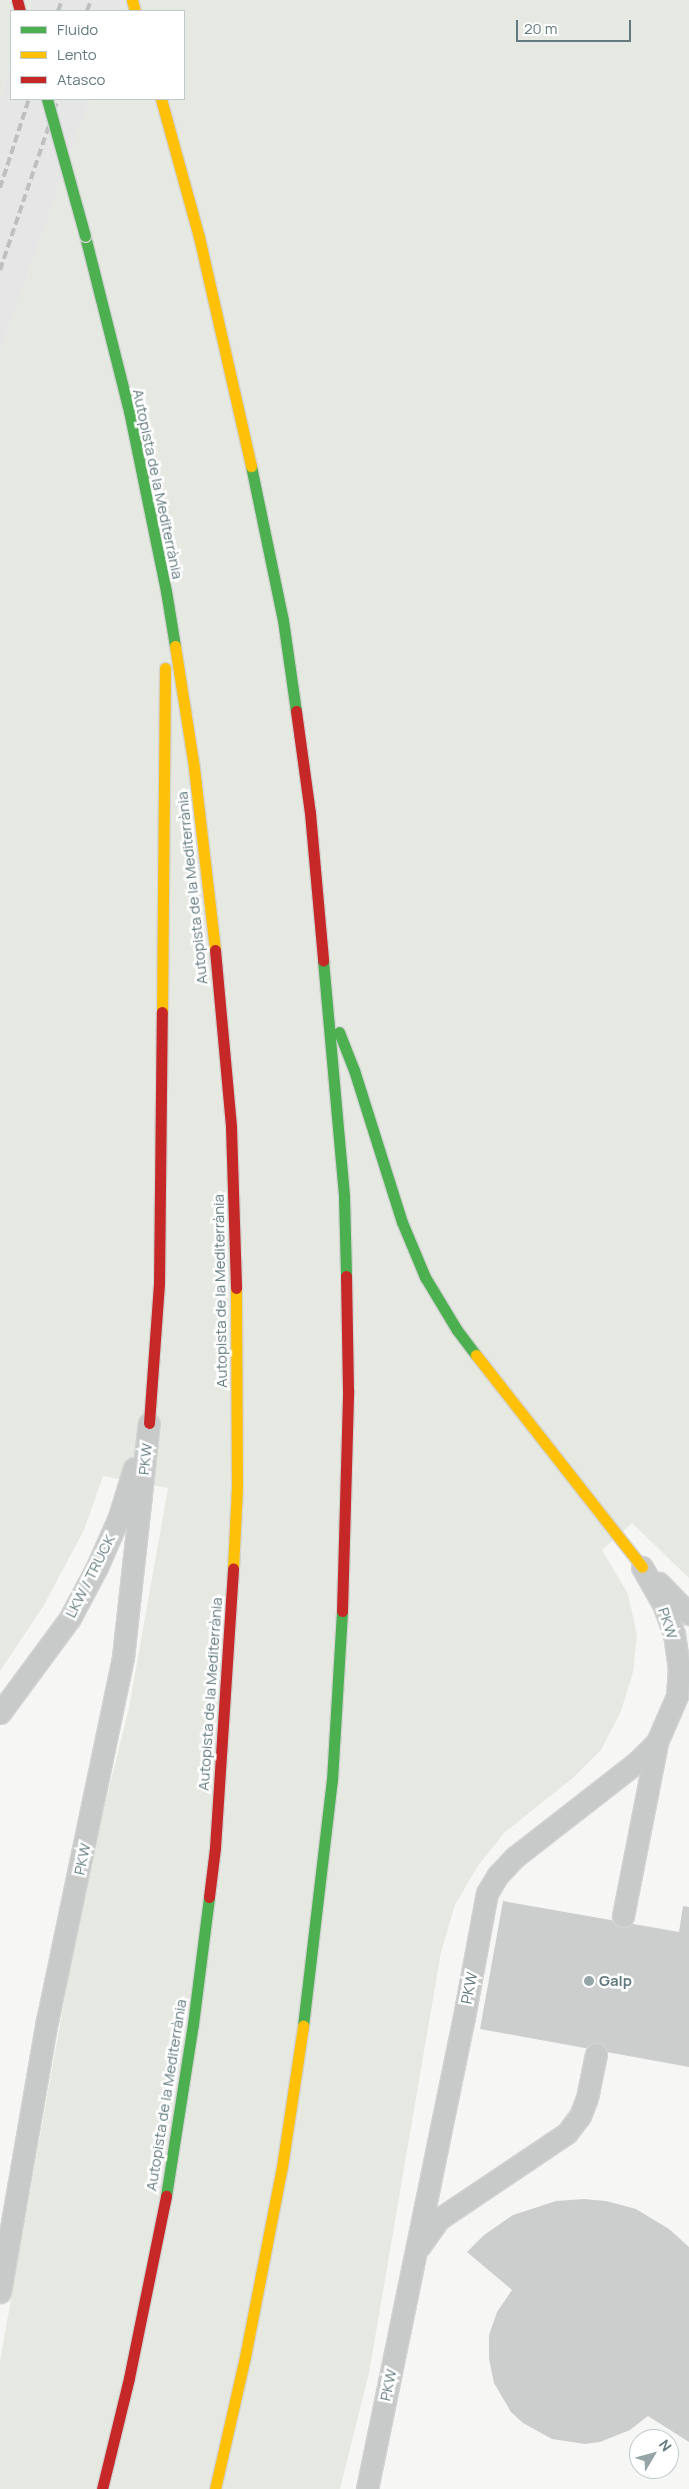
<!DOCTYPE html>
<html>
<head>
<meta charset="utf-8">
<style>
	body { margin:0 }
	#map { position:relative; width:689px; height:2489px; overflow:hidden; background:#f6f6f5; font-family:Manrope,sans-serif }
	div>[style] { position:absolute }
	.built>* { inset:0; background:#e5e6e5 }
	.green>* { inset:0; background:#e6e8e2 }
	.building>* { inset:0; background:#cccece }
	.roads { filter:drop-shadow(1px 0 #d2d3d2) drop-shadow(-1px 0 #d2d3d2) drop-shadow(0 1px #d2d3d2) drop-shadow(0 -1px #d2d3d2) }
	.lane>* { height:21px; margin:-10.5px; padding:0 10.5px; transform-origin:10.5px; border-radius:10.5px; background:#c8caca }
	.fast>* { height:11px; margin:-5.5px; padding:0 5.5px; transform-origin:5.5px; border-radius:5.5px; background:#4caf50 }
	.slow>* { height:11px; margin:-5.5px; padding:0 5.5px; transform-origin:5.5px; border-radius:5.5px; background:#ffc107 }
	.jam>* { height:11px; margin:-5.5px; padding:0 5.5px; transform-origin:5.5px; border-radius:5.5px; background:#c62828 }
	.rail>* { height:4px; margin-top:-2px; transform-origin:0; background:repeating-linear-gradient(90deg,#bec0c0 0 8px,transparent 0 12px) }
	.bridges { filter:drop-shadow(1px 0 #d2d3d2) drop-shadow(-1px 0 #d2d3d2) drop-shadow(0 1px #d2d3d2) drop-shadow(0 -1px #d2d3d2) }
	.fast-bridge>* { height:11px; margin:-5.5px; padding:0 5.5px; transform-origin:5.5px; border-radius:5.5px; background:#4caf50 }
	.dots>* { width:14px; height:14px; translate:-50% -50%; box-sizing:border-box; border:2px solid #fff; border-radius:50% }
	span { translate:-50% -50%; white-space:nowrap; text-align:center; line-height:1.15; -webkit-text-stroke:5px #fff; paint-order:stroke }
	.street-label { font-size:15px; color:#627a7f }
	.poi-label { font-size:15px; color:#627a7f; font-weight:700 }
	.left { translate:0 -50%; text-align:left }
	.legend { position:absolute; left:10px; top:10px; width:175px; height:90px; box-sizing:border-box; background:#fff; border:1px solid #c0cacc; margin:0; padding:6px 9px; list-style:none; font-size:15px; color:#627a7f }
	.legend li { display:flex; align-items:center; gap:10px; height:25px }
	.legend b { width:25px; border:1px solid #c0cacc }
	.north { position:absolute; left:629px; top:2429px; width:50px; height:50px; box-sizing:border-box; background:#fff; border:1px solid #c0cacc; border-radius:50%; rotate:53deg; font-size:14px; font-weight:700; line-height:20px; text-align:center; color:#627a7f }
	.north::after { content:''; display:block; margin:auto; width:18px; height:22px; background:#96a5a8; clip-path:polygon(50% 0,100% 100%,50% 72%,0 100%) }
	.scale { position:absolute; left:516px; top:20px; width:115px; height:22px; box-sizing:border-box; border:2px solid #627a7f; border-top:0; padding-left:6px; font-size:15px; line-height:18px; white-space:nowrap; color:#627a7f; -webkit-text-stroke:4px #fff; paint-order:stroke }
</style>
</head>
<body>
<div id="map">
	<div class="built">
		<i style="clip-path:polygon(32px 0,124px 0,120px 11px,29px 11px)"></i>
		<i style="clip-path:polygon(11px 64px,11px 99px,90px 99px,0 353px,0 98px)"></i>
	</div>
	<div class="green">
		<i style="clip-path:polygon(0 0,32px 0,29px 11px,11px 11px,11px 64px,0 98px)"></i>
		<i style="clip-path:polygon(124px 0,689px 0,689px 1578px,632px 1523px,602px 1550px,628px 1594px,637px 1635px,633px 1672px,621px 1711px,601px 1750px,574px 1777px,504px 1833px,477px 1867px,455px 1905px,441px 1952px,369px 2373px,340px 2489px,0 2489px,0 2361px,67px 1985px,106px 1800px,129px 1708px,168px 1488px,103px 1476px,84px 1530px,44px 1605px,0 1671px,0 353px,90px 99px,184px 99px,184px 11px,120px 11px)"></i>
	</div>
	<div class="building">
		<i style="clip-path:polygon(503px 1901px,679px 1932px,683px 1906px,689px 1907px,689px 2067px,480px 2029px)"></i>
		<i style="clip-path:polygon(584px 2199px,606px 2201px,636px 2209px,669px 2229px,689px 2247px,689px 2442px,648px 2416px,630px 2430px,600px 2442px,585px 2444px,552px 2439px,523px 2423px,511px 2412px,494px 2383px,489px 2359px,489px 2335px,497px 2312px,512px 2290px,467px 2252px,484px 2235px,513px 2215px,556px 2201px)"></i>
	</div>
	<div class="roads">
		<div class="lane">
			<i style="left:659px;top:1583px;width:43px;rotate:45.9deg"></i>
			<i style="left:0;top:1713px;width:118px;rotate:-53.6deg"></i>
			<i style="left:70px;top:1618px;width:58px;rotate:-62.1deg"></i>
			<i style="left:97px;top:1567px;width:55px;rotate:-66.3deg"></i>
			<i style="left:119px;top:1517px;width:51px;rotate:-73deg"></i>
			<i style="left:623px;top:1916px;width:177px;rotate:-78.9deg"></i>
			<i style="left:420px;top:2246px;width:33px;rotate:-55deg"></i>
			<i style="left:439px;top:2219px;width:154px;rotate:-33.9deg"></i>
			<i style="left:567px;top:2133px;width:21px;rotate:-53deg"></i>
			<i style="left:580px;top:2116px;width:19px;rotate:-69deg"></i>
			<i style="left:587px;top:2098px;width:45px;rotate:-78.4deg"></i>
			<i style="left:0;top:2292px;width:275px;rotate:-80.2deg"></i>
			<i style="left:47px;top:2021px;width:372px;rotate:-78.2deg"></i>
			<i style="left:123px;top:1657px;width:235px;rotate:-83.7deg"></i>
			<i style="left:367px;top:2489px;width:477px;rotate:-78.4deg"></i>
			<i style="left:463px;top:2022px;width:131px;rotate:-79.5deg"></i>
			<i style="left:487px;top:1893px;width:21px;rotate:-59deg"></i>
			<i style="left:498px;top:1875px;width:25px;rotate:-47deg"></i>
			<i style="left:515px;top:1857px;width:155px;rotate:-37.9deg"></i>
			<i style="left:637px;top:1762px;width:28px;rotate:-45deg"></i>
			<i style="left:657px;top:1742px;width:50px;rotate:-66.5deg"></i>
			<i style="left:677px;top:1696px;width:27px;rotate:-86deg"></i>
			<i style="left:679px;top:1669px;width:35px;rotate:-98deg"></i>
			<i style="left:674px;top:1634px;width:30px;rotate:-110deg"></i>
			<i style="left:664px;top:1606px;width:45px;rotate:-119.4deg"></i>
		</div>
		<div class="fast">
			<i style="left:85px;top:236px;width:180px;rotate:75.9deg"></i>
			<i style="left:129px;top:411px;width:184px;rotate:78.4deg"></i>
			<i style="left:166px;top:591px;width:56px;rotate:80.7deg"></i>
			<i style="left:251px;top:466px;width:157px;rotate:78.3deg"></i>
			<i style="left:283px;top:620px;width:92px;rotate:81.9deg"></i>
			<i style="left:323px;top:960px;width:238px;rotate:84.9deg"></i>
			<i style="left:344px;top:1197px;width:79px;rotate:88.5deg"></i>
			<i style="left:339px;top:1032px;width:41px;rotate:68.5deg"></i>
			<i style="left:354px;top:1070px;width:159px;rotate:72.5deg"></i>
			<i style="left:402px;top:1222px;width:60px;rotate:67.3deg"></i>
			<i style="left:425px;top:1277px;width:62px;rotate:58.9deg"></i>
			<i style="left:457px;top:1330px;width:31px;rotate:53deg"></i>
			<i style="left:303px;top:2026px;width:248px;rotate:-83.3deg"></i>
			<i style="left:332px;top:1780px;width:169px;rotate:-86.6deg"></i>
			<i style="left:166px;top:2196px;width:174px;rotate:-81.1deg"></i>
			<i style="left:193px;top:2024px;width:128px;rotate:-82.8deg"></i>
		</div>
		<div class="slow">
			<i style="left:132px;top:0;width:11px;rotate:75deg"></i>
			<i style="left:161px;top:99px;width:143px;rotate:74.6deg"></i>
			<i style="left:199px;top:237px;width:235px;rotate:77.2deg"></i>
			<i style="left:175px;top:646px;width:123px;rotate:81.1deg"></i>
			<i style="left:194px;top:768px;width:183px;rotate:83.4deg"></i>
			<i style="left:162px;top:1012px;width:344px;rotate:-89.5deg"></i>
			<i style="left:476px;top:1355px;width:269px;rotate:51.9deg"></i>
			<i style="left:233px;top:1569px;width:83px;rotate:-87.2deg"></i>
			<i style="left:237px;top:1486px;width:198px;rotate:-90.3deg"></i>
			<i style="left:215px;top:2489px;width:135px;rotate:-77.2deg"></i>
			<i style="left:245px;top:2357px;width:194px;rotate:-79deg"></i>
			<i style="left:282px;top:2167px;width:143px;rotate:-81.5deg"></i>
		</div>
		<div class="jam">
			<i style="left:17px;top:0;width:11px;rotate:75deg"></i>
			<i style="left:296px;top:711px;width:103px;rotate:82.2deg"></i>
			<i style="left:310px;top:813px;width:148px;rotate:84.9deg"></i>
			<i style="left:215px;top:950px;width:178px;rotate:84.8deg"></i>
			<i style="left:231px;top:1127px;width:161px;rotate:88.2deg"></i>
			<i style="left:149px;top:1423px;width:139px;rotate:-85.9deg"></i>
			<i style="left:159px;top:1284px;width:272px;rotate:-89.4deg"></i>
			<i style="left:342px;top:1611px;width:221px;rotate:-88.4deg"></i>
			<i style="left:348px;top:1390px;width:114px;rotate:-91deg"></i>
			<i style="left:209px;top:1897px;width:49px;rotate:-83deg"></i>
			<i style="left:215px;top:1848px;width:280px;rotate:-86.3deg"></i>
			<i style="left:102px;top:2489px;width:114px;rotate:-76.3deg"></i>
			<i style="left:129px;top:2378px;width:186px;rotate:-78.5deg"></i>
		</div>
	</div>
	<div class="rail">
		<i style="left:58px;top:11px;width:12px;rotate:-70deg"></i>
		<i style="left:87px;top:11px;width:12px;rotate:-70deg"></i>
		<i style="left:0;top:188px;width:94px;rotate:-72deg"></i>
		<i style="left:0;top:270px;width:181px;rotate:-71.3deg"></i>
	</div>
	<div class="bridges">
		<div class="fast-bridge">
			<i style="left:47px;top:99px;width:142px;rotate:74.5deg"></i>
		</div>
	</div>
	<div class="dots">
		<i style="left:589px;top:1981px;background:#96a5a8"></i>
	</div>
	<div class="street-label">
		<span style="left:158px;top:484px;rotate:78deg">Autopista de la Mediterrània</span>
		<span style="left:192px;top:888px;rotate:-96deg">Autopista de la Mediterrània</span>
		<span style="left:220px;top:1291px;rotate:-91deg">Autopista de la Mediterrània</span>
		<span style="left:145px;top:1459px;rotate:-84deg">PKW</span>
		<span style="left:90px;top:1576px;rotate:-63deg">LKW / TRUCK</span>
		<span style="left:668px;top:1623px;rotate:72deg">PKW</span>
		<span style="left:210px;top:1694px;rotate:-86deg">Autopista de la Mediterrània</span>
		<span style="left:82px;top:1859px;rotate:-78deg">PKW</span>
		<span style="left:469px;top:1988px;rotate:-79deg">PKW</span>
		<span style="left:166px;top:2095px;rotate:-81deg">Autopista de la Mediterrània</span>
		<span style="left:388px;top:2385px;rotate:-78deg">PKW</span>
	</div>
	<div class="poi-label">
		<span class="left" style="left:599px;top:1981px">Galp</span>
	</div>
	<ul class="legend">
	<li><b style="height:6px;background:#4caf50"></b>Fluido</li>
	<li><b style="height:6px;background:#ffc107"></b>Lento</li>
	<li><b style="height:6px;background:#c62828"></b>Atasco</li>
	</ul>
	<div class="north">N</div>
	<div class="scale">20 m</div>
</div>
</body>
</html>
